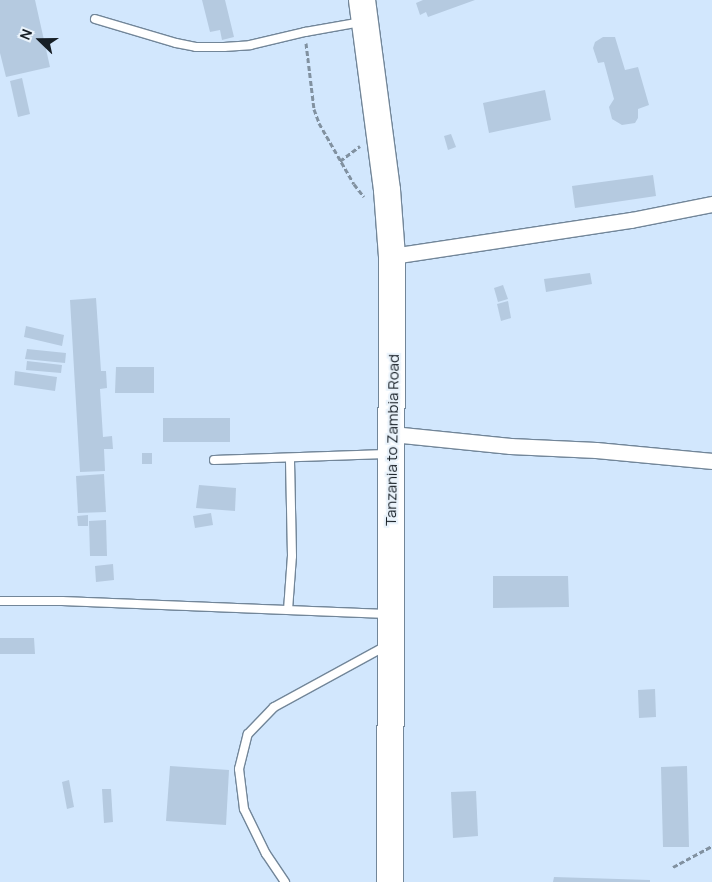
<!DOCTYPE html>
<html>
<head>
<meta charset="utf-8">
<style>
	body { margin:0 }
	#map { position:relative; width:712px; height:882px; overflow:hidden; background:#d2e7fd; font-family:Manrope,sans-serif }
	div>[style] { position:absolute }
	.building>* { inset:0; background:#b5cae0 }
	.path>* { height:3px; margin-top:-1.5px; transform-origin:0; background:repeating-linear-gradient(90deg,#8191a0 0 5px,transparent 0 7.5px) }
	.roads { filter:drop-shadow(1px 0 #728699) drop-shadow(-1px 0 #728699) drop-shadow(0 1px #728699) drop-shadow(0 -1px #728699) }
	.service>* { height:8px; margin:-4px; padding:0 4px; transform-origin:4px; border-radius:4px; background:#fff }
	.minor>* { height:15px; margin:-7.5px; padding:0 7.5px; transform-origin:7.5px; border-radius:7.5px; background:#fff }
	.trunk>* { height:26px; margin:-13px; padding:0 13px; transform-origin:13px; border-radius:13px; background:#fff }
	span { translate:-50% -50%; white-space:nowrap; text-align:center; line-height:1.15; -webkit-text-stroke:4.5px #eaf3fb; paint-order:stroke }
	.street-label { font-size:15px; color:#161e25 }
	.north { position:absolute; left:15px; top:15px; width:50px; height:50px; -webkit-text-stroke:4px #eaf3fb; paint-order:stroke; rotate:292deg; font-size:14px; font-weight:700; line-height:20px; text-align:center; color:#161e25 }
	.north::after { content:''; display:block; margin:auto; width:18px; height:22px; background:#161e25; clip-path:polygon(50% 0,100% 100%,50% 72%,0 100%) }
</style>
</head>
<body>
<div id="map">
	<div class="building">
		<i style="clip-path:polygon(0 0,35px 0,50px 67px,6px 77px,0 53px)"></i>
		<i style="clip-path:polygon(202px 0,225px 0,234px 37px,222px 40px,220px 30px,210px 32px)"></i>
		<i style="clip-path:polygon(423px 0,475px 0,428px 17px,426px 12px,420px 15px,416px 3px)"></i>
		<i style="clip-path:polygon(603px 37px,615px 37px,625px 70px,638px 67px,649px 105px,638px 109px,638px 118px,635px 123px,622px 125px,612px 119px,609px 107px,614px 99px,604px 62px,598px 63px,593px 48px,595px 42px)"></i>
		<i style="clip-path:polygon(22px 78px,30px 114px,18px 117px,10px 81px)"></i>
		<i style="clip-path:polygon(545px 90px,551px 120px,489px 133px,483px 103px)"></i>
		<i style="clip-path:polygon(451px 134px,456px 147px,448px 150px,444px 136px)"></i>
		<i style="clip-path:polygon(653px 175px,656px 196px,575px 208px,572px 186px)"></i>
		<i style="clip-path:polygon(590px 273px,592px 284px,546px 292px,544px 279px)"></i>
		<i style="clip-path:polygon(503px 285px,508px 299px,498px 302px,494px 288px)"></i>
		<i style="clip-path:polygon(96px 298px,101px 371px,106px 371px,107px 388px,100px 389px,103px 437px,112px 436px,113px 449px,104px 449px,105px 471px,80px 472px,70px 300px)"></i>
		<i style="clip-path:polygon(508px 301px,511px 318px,501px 321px,497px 304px)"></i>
		<i style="clip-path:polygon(26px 326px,64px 335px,62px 346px,24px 337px)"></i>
		<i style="clip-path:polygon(27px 349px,66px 353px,65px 363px,25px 359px)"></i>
		<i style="clip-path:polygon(27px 361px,62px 365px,61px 373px,26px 370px)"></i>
		<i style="clip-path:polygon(116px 367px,154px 367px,154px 393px,115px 393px)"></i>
		<i style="clip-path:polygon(15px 371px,57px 377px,55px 391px,14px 385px)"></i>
		<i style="clip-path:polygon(163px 418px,230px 418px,230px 442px,163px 442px)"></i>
		<i style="clip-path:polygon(142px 453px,152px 453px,152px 464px,142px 464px)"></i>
		<i style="clip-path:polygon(104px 474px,106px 512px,78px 513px,76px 476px)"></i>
		<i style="clip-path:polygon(199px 485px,236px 488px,235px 511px,196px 508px)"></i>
		<i style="clip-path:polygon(211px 513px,213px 525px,195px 528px,193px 516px)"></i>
		<i style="clip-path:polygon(88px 515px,88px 526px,78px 526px,77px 516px)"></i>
		<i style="clip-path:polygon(106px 520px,107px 556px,90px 556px,89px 521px)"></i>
		<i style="clip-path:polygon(113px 564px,114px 580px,96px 582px,95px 566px)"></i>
		<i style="clip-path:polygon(493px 576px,568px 576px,569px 607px,493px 608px)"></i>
		<i style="clip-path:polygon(0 638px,34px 638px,35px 654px,0 654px)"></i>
		<i style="clip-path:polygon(655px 689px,656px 717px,639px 718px,638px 690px)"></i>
		<i style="clip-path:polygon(170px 766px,229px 770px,226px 825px,166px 821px)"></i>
		<i style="clip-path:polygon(687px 766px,689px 847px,663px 847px,661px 767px)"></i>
		<i style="clip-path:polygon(69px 780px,74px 807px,67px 809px,62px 782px)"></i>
		<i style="clip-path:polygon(102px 789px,111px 789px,113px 822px,104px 823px)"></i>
		<i style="clip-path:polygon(476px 791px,478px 836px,453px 838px,451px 792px)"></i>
		<i style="clip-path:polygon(554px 877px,650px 880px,650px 882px,553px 882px)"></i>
	</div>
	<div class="path">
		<i style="left:306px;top:43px;width:66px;rotate:83.1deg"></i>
		<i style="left:314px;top:109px;width:15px;rotate:70deg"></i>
		<i style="left:319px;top:123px;width:70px;rotate:60.2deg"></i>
		<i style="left:354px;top:184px;width:16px;rotate:52deg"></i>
		<i style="left:340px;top:161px;width:25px;rotate:-37deg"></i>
		<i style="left:673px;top:867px;width:44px;rotate:-28.3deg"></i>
	</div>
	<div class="roads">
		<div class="service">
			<i style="left:95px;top:19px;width:84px;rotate:16.5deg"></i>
			<i style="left:176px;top:43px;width:20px;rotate:11deg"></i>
			<i style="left:196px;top:47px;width:28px"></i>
			<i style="left:224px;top:47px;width:26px;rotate:-4deg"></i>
			<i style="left:250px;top:45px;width:57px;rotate:-13.3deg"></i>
			<i style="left:305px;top:32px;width:58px;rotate:-10deg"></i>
			<i style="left:214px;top:460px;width:172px;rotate:-2deg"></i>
			<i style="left:0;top:601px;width:62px"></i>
			<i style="left:62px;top:601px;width:325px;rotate:2.3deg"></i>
			<i style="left:288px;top:610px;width:54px;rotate:-85.8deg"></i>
			<i style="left:292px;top:556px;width:97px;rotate:-91.2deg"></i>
			<i style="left:285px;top:882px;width:34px;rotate:-124deg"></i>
			<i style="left:266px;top:854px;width:50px;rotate:-116.1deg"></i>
			<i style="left:244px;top:809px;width:40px;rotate:-97.1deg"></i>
			<i style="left:239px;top:769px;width:36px;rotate:-76deg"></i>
			<i style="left:248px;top:734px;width:37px;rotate:-46deg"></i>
			<i style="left:274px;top:707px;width:128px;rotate:-28.6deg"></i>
		</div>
		<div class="minor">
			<i style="left:392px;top:256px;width:242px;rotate:-8.6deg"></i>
			<i style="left:631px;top:220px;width:83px;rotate:-11.2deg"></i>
			<i style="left:392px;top:434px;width:119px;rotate:5.8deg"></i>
			<i style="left:510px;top:446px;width:86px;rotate:2.7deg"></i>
			<i style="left:596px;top:450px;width:117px;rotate:5.4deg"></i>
		</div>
		<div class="trunk">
			<i style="left:362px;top:0;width:192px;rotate:82.5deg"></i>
			<i style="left:387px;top:190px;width:66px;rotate:85.7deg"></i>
			<i style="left:392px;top:256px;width:626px;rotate:90.18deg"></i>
		</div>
	</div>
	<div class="street-label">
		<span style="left:392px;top:440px;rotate:-89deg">Tanzania to Zambia Road</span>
	</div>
	<div class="north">N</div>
</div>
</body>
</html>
